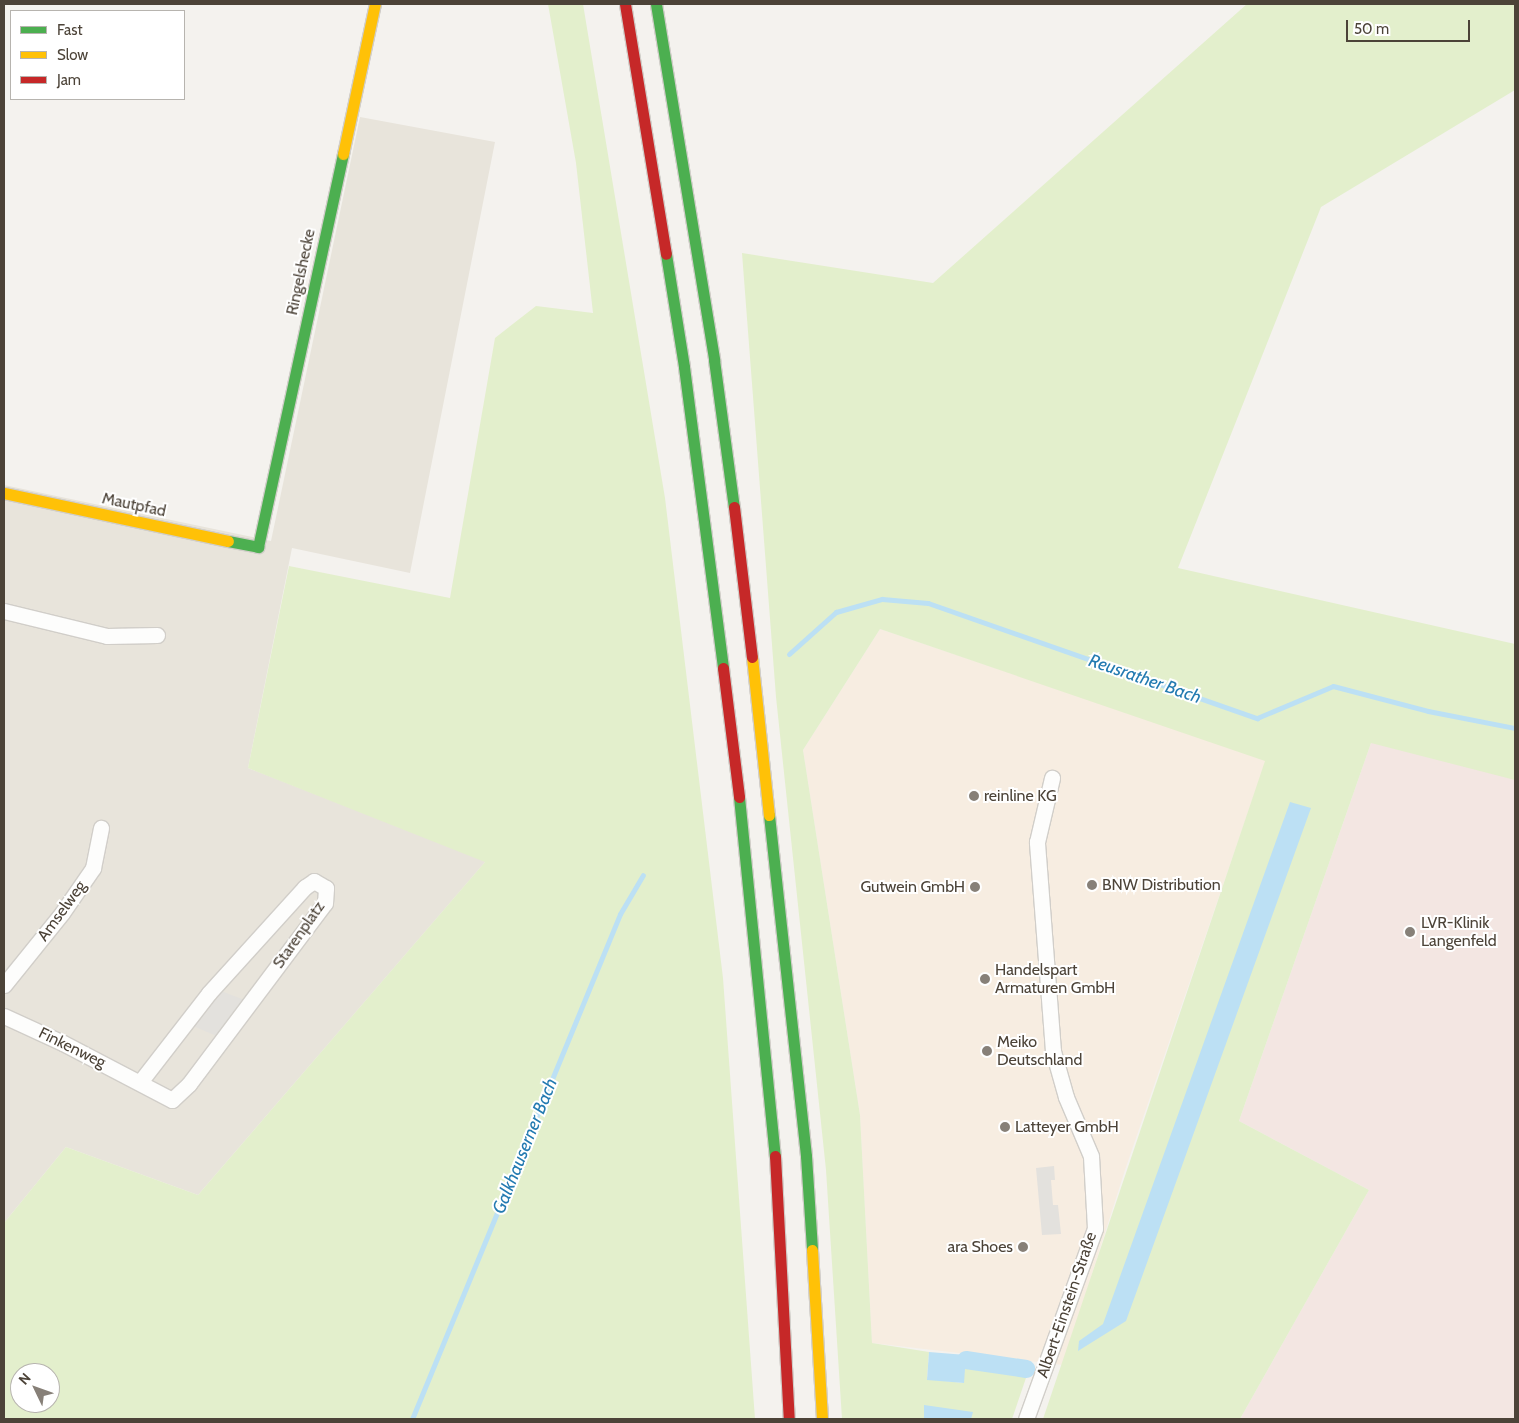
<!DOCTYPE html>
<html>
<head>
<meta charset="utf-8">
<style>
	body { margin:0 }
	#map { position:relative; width:1519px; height:1423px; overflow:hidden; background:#f4f2ee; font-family:Cabin,sans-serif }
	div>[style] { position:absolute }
	.residential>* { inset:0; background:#e8e4db }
	.commercial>* { inset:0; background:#f7ede1 }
	.medical>* { inset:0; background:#f3e6e2 }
	.green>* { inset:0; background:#e3efcc }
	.parking>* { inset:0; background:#e3e1dd }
	.water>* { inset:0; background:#bce0f4 }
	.stream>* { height:5px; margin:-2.5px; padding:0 2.5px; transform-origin:2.5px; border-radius:2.5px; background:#bce0f4 }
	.canal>* { height:18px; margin:-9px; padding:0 9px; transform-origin:9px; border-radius:9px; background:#bce0f4 }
	.roads { filter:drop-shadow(1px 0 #d1cec9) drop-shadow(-1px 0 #d1cec9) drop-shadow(0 1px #d1cec9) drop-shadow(0 -1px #d1cec9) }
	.street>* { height:15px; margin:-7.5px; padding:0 7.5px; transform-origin:7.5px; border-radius:7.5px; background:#fdfdfc }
	.fast>* { height:11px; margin:-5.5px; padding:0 5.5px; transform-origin:5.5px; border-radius:5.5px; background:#4caf50 }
	.slow>* { height:11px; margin:-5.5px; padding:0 5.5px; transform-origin:5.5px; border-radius:5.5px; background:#ffc107 }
	.jam>* { height:11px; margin:-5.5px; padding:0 5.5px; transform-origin:5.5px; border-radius:5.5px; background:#c62828 }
	.dots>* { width:14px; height:14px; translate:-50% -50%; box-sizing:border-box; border:2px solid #fff; border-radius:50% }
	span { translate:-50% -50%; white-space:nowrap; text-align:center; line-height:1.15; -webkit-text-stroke:4px #fff; paint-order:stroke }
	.street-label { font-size:16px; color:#4c4338 }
	.poi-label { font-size:16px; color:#4c4338 }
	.left { translate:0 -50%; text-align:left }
	.right { translate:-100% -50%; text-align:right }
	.water-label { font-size:18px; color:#247bb1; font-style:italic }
	.frame { position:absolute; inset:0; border:5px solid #4c4338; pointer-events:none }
	.legend { position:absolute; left:10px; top:10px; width:175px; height:90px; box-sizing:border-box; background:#fff; border:1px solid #b7b4af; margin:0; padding:6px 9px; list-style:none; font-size:15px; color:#4c4338 }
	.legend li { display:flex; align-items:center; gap:10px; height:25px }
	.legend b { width:25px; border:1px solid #b7b4af }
	.north { position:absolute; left:10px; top:1363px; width:50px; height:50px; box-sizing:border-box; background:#fff; border:1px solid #b7b4af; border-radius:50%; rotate:312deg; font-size:14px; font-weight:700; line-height:20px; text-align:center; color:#4c4338 }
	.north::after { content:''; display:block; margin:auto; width:18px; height:22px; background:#878078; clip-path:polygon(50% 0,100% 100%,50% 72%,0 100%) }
	.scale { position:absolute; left:1346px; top:20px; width:124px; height:22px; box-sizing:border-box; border:2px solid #4c4338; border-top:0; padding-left:6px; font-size:15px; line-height:18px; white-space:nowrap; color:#4c4338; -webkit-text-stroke:4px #fff; paint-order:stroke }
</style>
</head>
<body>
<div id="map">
	<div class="residential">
		<i style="clip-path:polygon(360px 117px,495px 142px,410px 573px,292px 548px,248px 768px,486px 861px,198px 1195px,66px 1147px,4px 1223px,4px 485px,271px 541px)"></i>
	</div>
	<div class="commercial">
		<i style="clip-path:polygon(880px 629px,1266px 760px,1125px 1170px,1063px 1365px,872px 1343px,860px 1115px,803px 750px)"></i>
	</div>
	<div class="medical">
		<i style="clip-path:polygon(1515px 737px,1515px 1419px,1240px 1419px,1369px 1190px,1239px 1121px,1371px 743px)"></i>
	</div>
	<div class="green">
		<i style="clip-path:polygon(evenodd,548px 4px,583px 4px,665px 498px,723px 978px,755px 1419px,4px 1419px,4px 1223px,66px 1147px,198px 1195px,485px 862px,248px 768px,289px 566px,450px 598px,495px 338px,536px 306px,593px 313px,576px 163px,548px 4px,20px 1373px,50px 1373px,50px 1403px,20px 1403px,20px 1373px)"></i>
		<i style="clip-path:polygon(1247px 4px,1515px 4px,1515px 90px,1321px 207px,1178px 568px,1515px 644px,1515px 780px,1371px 743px,1239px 1121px,1369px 1190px,1240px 1419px,1043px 1419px,1265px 761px,880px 629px,803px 750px,860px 1115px,872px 1343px,929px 1352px,927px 1379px,963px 1383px,965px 1365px,1027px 1375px,1012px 1419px,842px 1419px,826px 1170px,776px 697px,742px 253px,933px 283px)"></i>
	</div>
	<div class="parking">
		<i style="clip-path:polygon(221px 991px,247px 1001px,219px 1037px,193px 1026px)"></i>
		<i style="clip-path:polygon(1054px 1166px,1055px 1180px,1051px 1180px,1053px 1205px,1058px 1205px,1061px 1234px,1042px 1235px,1036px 1168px)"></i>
	</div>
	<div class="water">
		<i style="clip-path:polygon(1290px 802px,1311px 808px,1126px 1321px,1078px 1351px,1079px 1341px,1103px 1324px)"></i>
		<i style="clip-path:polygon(929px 1352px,966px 1355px,964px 1383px,927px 1380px)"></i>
		<i style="clip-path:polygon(924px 1405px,973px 1412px,971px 1419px,924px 1419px)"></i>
	</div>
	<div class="stream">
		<i style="left:789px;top:654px;width:63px;rotate:-41.8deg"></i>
		<i style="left:836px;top:612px;width:48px;rotate:-15.8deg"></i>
		<i style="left:882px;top:599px;width:46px;rotate:5deg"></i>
		<i style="left:928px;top:603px;width:349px;rotate:19.3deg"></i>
		<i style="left:1257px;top:718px;width:82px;rotate:-22.8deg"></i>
		<i style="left:1333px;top:686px;width:98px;rotate:14.7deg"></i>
		<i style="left:1428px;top:711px;width:89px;rotate:11.1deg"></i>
		<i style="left:412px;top:1419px;width:546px;rotate:-67.61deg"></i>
		<i style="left:620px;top:914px;width:45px;rotate:-59.5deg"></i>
	</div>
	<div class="canal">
		<i style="left:966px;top:1360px;width:61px;rotate:8.5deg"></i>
	</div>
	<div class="roads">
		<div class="street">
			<i style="left:4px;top:611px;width:106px;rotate:13.6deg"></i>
			<i style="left:107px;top:636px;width:50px;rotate:-1.1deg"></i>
			<i style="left:4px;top:985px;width:92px;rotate:-51.1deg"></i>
			<i style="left:62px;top:913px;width:55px;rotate:-55.4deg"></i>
			<i style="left:93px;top:868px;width:41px;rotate:-78.7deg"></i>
			<i style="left:4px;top:1016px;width:65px;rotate:24.6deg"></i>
			<i style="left:63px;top:1043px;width:123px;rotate:27.6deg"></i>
			<i style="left:172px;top:1100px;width:23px;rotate:-43deg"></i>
			<i style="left:189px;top:1084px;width:226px;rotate:-53.1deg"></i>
			<i style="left:325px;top:903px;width:15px;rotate:-86deg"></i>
			<i style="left:326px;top:888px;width:14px;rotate:-150deg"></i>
			<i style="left:314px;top:881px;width:11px;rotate:146deg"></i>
			<i style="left:305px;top:887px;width:143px;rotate:132.2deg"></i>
			<i style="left:209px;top:993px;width:113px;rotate:127.8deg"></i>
			<i style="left:1026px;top:1419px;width:203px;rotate:-70.1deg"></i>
			<i style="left:1095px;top:1228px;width:72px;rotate:-93.2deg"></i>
			<i style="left:1091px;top:1156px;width:64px;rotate:-113deg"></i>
			<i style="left:1066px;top:1097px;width:48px;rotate:-105.8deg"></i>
			<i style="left:1053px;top:1051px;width:210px;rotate:-94.4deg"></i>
			<i style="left:1037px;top:842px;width:66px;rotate:-76.8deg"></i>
		</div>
		<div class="fast">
			<i style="left:656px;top:4px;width:361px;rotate:80.7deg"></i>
			<i style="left:714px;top:360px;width:148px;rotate:82.3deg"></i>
			<i style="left:666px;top:254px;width:114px;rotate:80.9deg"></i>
			<i style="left:684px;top:367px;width:304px;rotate:82.6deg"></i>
			<i style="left:228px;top:541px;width:31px;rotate:11deg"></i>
			<i style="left:258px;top:547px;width:402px;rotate:-77.8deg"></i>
			<i style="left:739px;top:797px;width:361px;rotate:84.3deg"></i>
			<i style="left:769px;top:815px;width:343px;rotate:83.8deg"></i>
			<i style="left:806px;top:1156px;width:94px;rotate:86.3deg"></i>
		</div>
		<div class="slow">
			<i style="left:343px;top:154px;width:153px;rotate:-78deg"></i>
			<i style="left:4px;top:493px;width:229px;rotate:12.1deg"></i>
			<i style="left:752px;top:657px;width:159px;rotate:83.9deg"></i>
			<i style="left:812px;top:1250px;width:169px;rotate:86.6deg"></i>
		</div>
		<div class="jam">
			<i style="left:625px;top:4px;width:253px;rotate:80.7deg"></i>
			<i style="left:734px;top:507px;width:151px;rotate:83.2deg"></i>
			<i style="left:723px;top:668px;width:130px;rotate:82.9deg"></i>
			<i style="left:775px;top:1156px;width:263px;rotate:87deg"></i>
		</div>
	</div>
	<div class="dots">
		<i style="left:974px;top:796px;background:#878078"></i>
		<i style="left:1092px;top:885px;background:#878078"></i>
		<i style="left:975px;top:887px;background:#878078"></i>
		<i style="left:1410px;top:932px;background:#878078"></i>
		<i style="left:985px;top:979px;background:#878078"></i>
		<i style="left:987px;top:1051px;background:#878078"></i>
		<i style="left:1005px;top:1127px;background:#878078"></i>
		<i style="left:1023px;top:1247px;background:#878078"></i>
	</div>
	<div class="street-label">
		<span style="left:301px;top:272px;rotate:-78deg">Ringelshecke</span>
		<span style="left:134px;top:505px;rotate:12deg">Mautpfad</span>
		<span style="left:62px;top:911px;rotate:-54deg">Amselweg</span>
		<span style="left:299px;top:935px;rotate:-55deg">Starenplatz</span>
		<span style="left:72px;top:1048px;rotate:26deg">Finkenweg</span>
		<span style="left:1067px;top:1305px;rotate:-71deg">Albert-Einstein-Straße</span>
	</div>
	<div class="poi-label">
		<span class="left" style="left:984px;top:796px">reinline KG</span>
		<span class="left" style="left:1102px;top:885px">BNW Distribution</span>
		<span class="right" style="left:965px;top:887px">Gutwein GmbH</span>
		<span class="left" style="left:1421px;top:932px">LVR-Klinik<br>Langenfeld</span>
		<span class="left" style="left:995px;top:979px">Handelspart<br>Armaturen GmbH</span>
		<span class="left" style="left:997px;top:1051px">Meiko<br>Deutschland</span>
		<span class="left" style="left:1015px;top:1127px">Latteyer GmbH</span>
		<span class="right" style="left:1013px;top:1247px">ara Shoes</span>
	</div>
	<div class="water-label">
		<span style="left:1145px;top:679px;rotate:19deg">Reusrather Bach</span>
		<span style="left:525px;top:1146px;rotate:-68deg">Galkhauserner Bach</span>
	</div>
	<div class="frame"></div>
	<ul class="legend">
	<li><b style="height:6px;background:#4caf50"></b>Fast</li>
	<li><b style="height:6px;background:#ffc107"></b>Slow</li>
	<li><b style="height:6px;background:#c62828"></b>Jam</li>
	</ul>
	<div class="north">N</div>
	<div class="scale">50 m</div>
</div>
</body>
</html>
